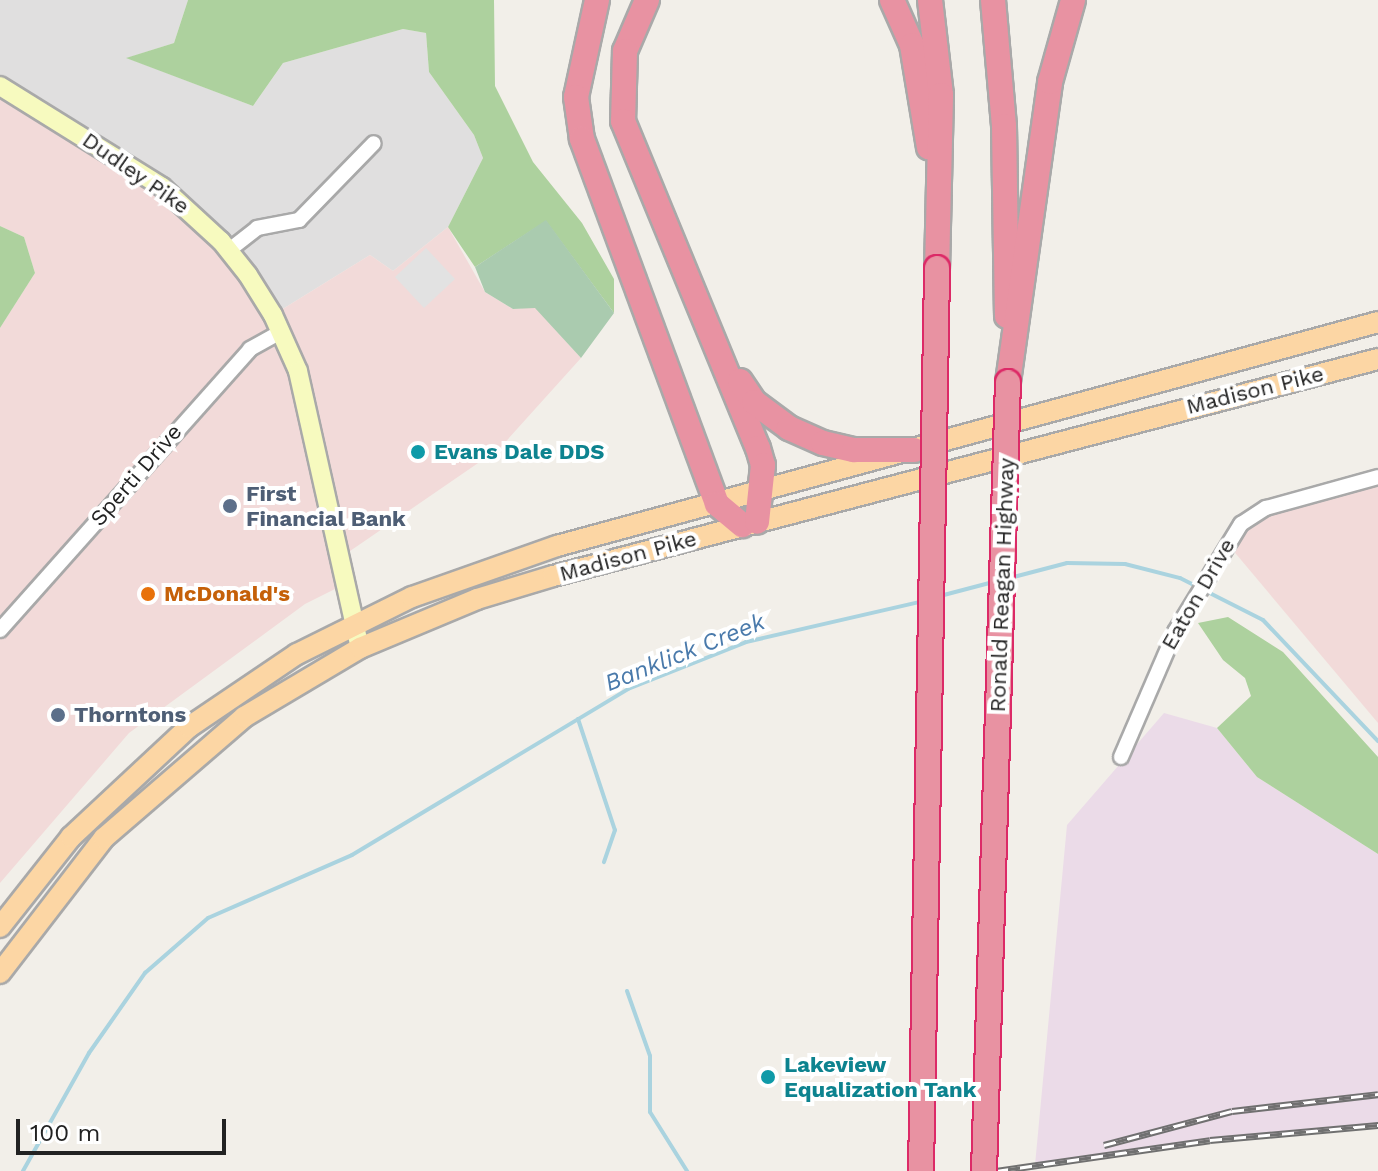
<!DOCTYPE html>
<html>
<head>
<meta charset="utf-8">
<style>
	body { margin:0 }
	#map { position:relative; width:1378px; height:1171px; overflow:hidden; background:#f2efe9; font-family:"Work Sans",sans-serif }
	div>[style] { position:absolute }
	.residential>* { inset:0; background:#e0dfdf }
	.commercial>* { inset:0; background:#f2dad9 }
	.industrial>* { inset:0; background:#ebdbe8 }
	.forest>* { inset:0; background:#add19e }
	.cemetery>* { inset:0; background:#aacbaf }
	.parking>* { inset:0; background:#e2e2e2 }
	.stream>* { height:4px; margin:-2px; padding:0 2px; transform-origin:2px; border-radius:2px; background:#aad3df }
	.roads { filter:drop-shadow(2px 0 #a9a9a9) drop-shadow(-2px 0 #a9a9a9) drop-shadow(0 2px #a9a9a9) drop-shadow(0 -2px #a9a9a9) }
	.street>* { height:14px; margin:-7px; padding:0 7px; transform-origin:7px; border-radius:7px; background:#fff }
	.secondary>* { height:18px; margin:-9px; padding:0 9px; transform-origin:9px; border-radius:9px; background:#f7fabf }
	.primary>* { height:20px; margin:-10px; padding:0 10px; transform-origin:10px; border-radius:10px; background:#fcd6a4 }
	.highway>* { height:24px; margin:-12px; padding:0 12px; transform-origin:12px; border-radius:12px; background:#e892a2 }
	.rail>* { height:7px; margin-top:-3.5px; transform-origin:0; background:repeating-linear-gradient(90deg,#fff 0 12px,#707070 0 24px); box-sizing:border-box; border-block:2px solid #707070 }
	.bridges { filter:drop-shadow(2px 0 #dc2a67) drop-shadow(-2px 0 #dc2a67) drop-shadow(0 2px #dc2a67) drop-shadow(0 -2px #dc2a67) }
	.highway-bridge>* { height:24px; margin:-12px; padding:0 12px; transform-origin:12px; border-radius:12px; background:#e892a2 }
	.dots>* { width:22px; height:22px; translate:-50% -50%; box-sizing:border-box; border:4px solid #fff; border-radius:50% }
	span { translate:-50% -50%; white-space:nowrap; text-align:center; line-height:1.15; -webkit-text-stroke:8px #fff; paint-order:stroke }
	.street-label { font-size:22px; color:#222 }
	.culture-label { font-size:22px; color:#0d838f; font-weight:700 }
	.left { translate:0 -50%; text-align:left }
	.service-label { font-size:22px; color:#4e5e75; font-weight:700 }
	.food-label { font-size:22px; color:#c56008; font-weight:700 }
	.water-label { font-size:24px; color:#4a7aab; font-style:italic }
	.scale { position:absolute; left:16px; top:1119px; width:210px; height:36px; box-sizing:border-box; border:4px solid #222; border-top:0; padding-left:10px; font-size:24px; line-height:28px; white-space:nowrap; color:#222; -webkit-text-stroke:6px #fff; paint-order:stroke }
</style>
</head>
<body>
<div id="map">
	<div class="residential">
		<i style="clip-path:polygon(0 0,188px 0,174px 43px,127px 58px,253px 106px,283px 63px,403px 29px,426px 33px,429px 72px,474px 135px,483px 158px,448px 227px,393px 271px,370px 255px,273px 315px,0 86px)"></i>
	</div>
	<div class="commercial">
		<i style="clip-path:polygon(0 86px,191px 211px,273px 315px,370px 255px,393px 271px,448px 227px,485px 292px,513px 309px,535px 307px,581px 358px,500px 448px,337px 560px,343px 585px,305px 604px,129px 733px,0 883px,0 328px,35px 273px,24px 237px,0 226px)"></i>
		<i style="clip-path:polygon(1378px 477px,1378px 723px,1226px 542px,1241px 524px)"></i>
	</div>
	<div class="industrial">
		<i style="clip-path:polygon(1164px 713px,1217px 728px,1257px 777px,1378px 854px,1378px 1125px,1210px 1140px,1035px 1165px,1067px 825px)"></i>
	</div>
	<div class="forest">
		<i style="clip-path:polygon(188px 0,494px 0,495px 86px,533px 162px,582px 223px,614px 279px,614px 313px,546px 221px,475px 267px,448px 227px,483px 158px,474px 135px,429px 72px,426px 33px,403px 29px,283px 63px,253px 106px,126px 58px,174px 43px)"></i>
		<i style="clip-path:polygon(0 226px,24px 237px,35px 273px,0 328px)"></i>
		<i style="clip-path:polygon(1228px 617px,1283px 652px,1378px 757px,1378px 854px,1257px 777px,1217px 728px,1251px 696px,1245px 678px,1223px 660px,1198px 623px)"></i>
	</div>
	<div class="cemetery">
		<i style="clip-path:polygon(546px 220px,614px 313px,581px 358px,535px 308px,513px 309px,485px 292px,475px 267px)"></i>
	</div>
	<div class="parking">
		<i style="clip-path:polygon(426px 248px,455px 279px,424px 308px,395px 277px)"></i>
	</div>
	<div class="stream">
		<i style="left:1010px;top:578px;width:59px;rotate:-14.7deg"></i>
		<i style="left:1067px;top:563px;width:58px;rotate:1deg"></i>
		<i style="left:1125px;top:564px;width:57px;rotate:14.3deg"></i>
		<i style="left:1180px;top:578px;width:93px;rotate:26.8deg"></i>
		<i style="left:1263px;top:620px;width:167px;rotate:46.5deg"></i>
		<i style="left:940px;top:596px;width:55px;rotate:-14.8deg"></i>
		<i style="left:578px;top:719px;width:117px;rotate:71.6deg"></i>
		<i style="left:615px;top:830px;width:34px;rotate:109deg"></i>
		<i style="left:627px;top:991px;width:69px;rotate:70.5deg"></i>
		<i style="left:650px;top:1056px;width:56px;rotate:90deg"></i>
		<i style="left:650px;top:1112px;width:70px;rotate:57.9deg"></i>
		<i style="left:23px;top:1171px;width:135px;rotate:-60.8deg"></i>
		<i style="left:89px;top:1053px;width:98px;rotate:-55deg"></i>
		<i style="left:145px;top:973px;width:84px;rotate:-41.1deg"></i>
		<i style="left:208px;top:918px;width:157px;rotate:-23.6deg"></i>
		<i style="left:352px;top:855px;width:322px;rotate:-31deg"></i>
		<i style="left:628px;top:689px;width:127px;rotate:-21.7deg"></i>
		<i style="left:746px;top:642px;width:183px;rotate:-13deg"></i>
	</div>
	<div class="roads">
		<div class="street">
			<i style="left:228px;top:251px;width:37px;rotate:-38deg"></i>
			<i style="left:257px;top:228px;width:43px;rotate:-10.8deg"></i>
			<i style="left:299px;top:220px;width:107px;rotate:-45.8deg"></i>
			<i style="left:0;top:630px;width:376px;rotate:-48.3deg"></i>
			<i style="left:250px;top:349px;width:35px;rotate:-29deg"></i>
			<i style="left:1121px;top:757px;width:136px;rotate:-66.6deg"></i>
			<i style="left:1175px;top:632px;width:127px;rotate:-58.6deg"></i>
			<i style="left:1241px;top:524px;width:30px;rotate:-33deg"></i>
			<i style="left:1266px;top:508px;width:116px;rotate:-15.5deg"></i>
		</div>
		<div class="secondary">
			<i style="left:0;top:86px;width:191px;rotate:31.9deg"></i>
			<i style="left:162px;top:187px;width:80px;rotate:42.5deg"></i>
			<i style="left:221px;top:241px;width:43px;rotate:51.5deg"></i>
			<i style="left:248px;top:275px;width:47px;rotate:58deg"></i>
			<i style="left:273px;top:315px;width:61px;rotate:65.9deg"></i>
			<i style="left:298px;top:371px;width:284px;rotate:77.4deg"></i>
		</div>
		<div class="primary">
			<i style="left:0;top:927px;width:115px;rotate:-51.7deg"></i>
			<i style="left:71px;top:837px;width:161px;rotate:-43deg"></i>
			<i style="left:189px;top:727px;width:130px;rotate:-34.1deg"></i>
			<i style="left:297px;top:654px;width:128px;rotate:-26.4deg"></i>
			<i style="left:412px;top:597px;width:154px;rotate:-19.4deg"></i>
			<i style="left:557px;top:546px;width:851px;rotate:-15.26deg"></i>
			<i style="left:0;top:973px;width:170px;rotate:-52.4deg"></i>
			<i style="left:104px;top:838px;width:185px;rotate:-40.8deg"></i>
			<i style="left:244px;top:717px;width:135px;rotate:-30.7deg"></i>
			<i style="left:360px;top:648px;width:127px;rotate:-22.7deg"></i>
			<i style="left:477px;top:599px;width:79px;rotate:-16.8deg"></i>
			<i style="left:553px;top:576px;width:853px;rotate:-14.74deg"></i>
		</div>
		<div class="highway">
			<i style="left:597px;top:0;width:99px;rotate:102.2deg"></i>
			<i style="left:576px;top:97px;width:42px;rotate:81.9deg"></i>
			<i style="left:582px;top:139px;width:389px;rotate:69.7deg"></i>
			<i style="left:717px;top:504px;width:33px;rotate:40deg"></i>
			<i style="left:647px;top:0;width:56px;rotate:113.3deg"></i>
			<i style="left:625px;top:51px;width:70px;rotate:91.6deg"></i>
			<i style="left:623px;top:121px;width:354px;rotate:67.6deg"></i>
			<i style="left:758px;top:448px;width:18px;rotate:74deg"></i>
			<i style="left:763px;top:465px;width:57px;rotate:96deg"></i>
			<i style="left:892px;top:0;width:49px;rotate:66deg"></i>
			<i style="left:912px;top:45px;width:104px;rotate:80.6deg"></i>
			<i style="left:930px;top:0;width:96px;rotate:83.4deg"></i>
			<i style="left:941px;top:95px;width:173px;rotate:91.3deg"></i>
			<i style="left:993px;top:0;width:126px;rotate:85deg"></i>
			<i style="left:1004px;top:126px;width:190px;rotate:89.1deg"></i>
			<i style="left:740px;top:381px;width:25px;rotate:56deg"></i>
			<i style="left:754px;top:402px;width:44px;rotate:36.6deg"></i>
			<i style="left:789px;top:428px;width:37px;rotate:24deg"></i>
			<i style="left:823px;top:443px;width:32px;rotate:13deg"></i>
			<i style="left:854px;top:450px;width:60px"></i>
			<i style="left:1008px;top:382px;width:303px;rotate:-82deg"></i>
			<i style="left:1050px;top:82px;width:85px;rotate:-74.3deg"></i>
		</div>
	</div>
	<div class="rail">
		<i style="left:1104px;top:1145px;width:132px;rotate:-14.9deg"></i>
		<i style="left:1232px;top:1111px;width:147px;rotate:-6.6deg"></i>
		<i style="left:996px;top:1171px;width:216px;rotate:-8.2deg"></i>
		<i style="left:1210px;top:1140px;width:169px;rotate:-5.1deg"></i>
	</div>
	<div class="bridges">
		<div class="highway-bridge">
			<i style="left:921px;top:1171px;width:903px;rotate:-88.98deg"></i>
			<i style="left:984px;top:1171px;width:789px;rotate:-88.26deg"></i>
		</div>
	</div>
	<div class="dots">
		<i style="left:418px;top:452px;background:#0f9aa8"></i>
		<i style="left:230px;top:506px;background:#5c6f8a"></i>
		<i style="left:148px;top:594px;background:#e8710a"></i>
		<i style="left:58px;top:715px;background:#5c6f8a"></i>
		<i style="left:768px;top:1077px;background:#0f9aa8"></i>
	</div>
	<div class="street-label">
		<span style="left:136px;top:173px;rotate:35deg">Dudley Pike</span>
		<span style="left:1255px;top:390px;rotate:-14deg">Madison Pike</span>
		<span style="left:136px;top:475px;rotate:-49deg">Sperti Drive</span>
		<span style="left:628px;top:556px;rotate:-15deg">Madison Pike</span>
		<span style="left:1002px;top:585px;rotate:-88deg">Ronald Reagan Highway</span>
		<span style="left:1198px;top:594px;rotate:-60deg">Eaton Drive</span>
	</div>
	<div class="culture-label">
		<span class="left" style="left:434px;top:452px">Evans Dale DDS</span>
		<span class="left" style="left:784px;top:1077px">Lakeview<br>Equalization Tank</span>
	</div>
	<div class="service-label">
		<span class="left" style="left:246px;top:506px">First<br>Financial Bank</span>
		<span class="left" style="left:74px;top:715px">Thorntons</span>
	</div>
	<div class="food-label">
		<span class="left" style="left:164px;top:594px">McDonald's</span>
	</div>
	<div class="water-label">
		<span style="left:685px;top:653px;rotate:-22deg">Banklick Creek</span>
	</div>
	<div class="scale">100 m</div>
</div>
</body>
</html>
